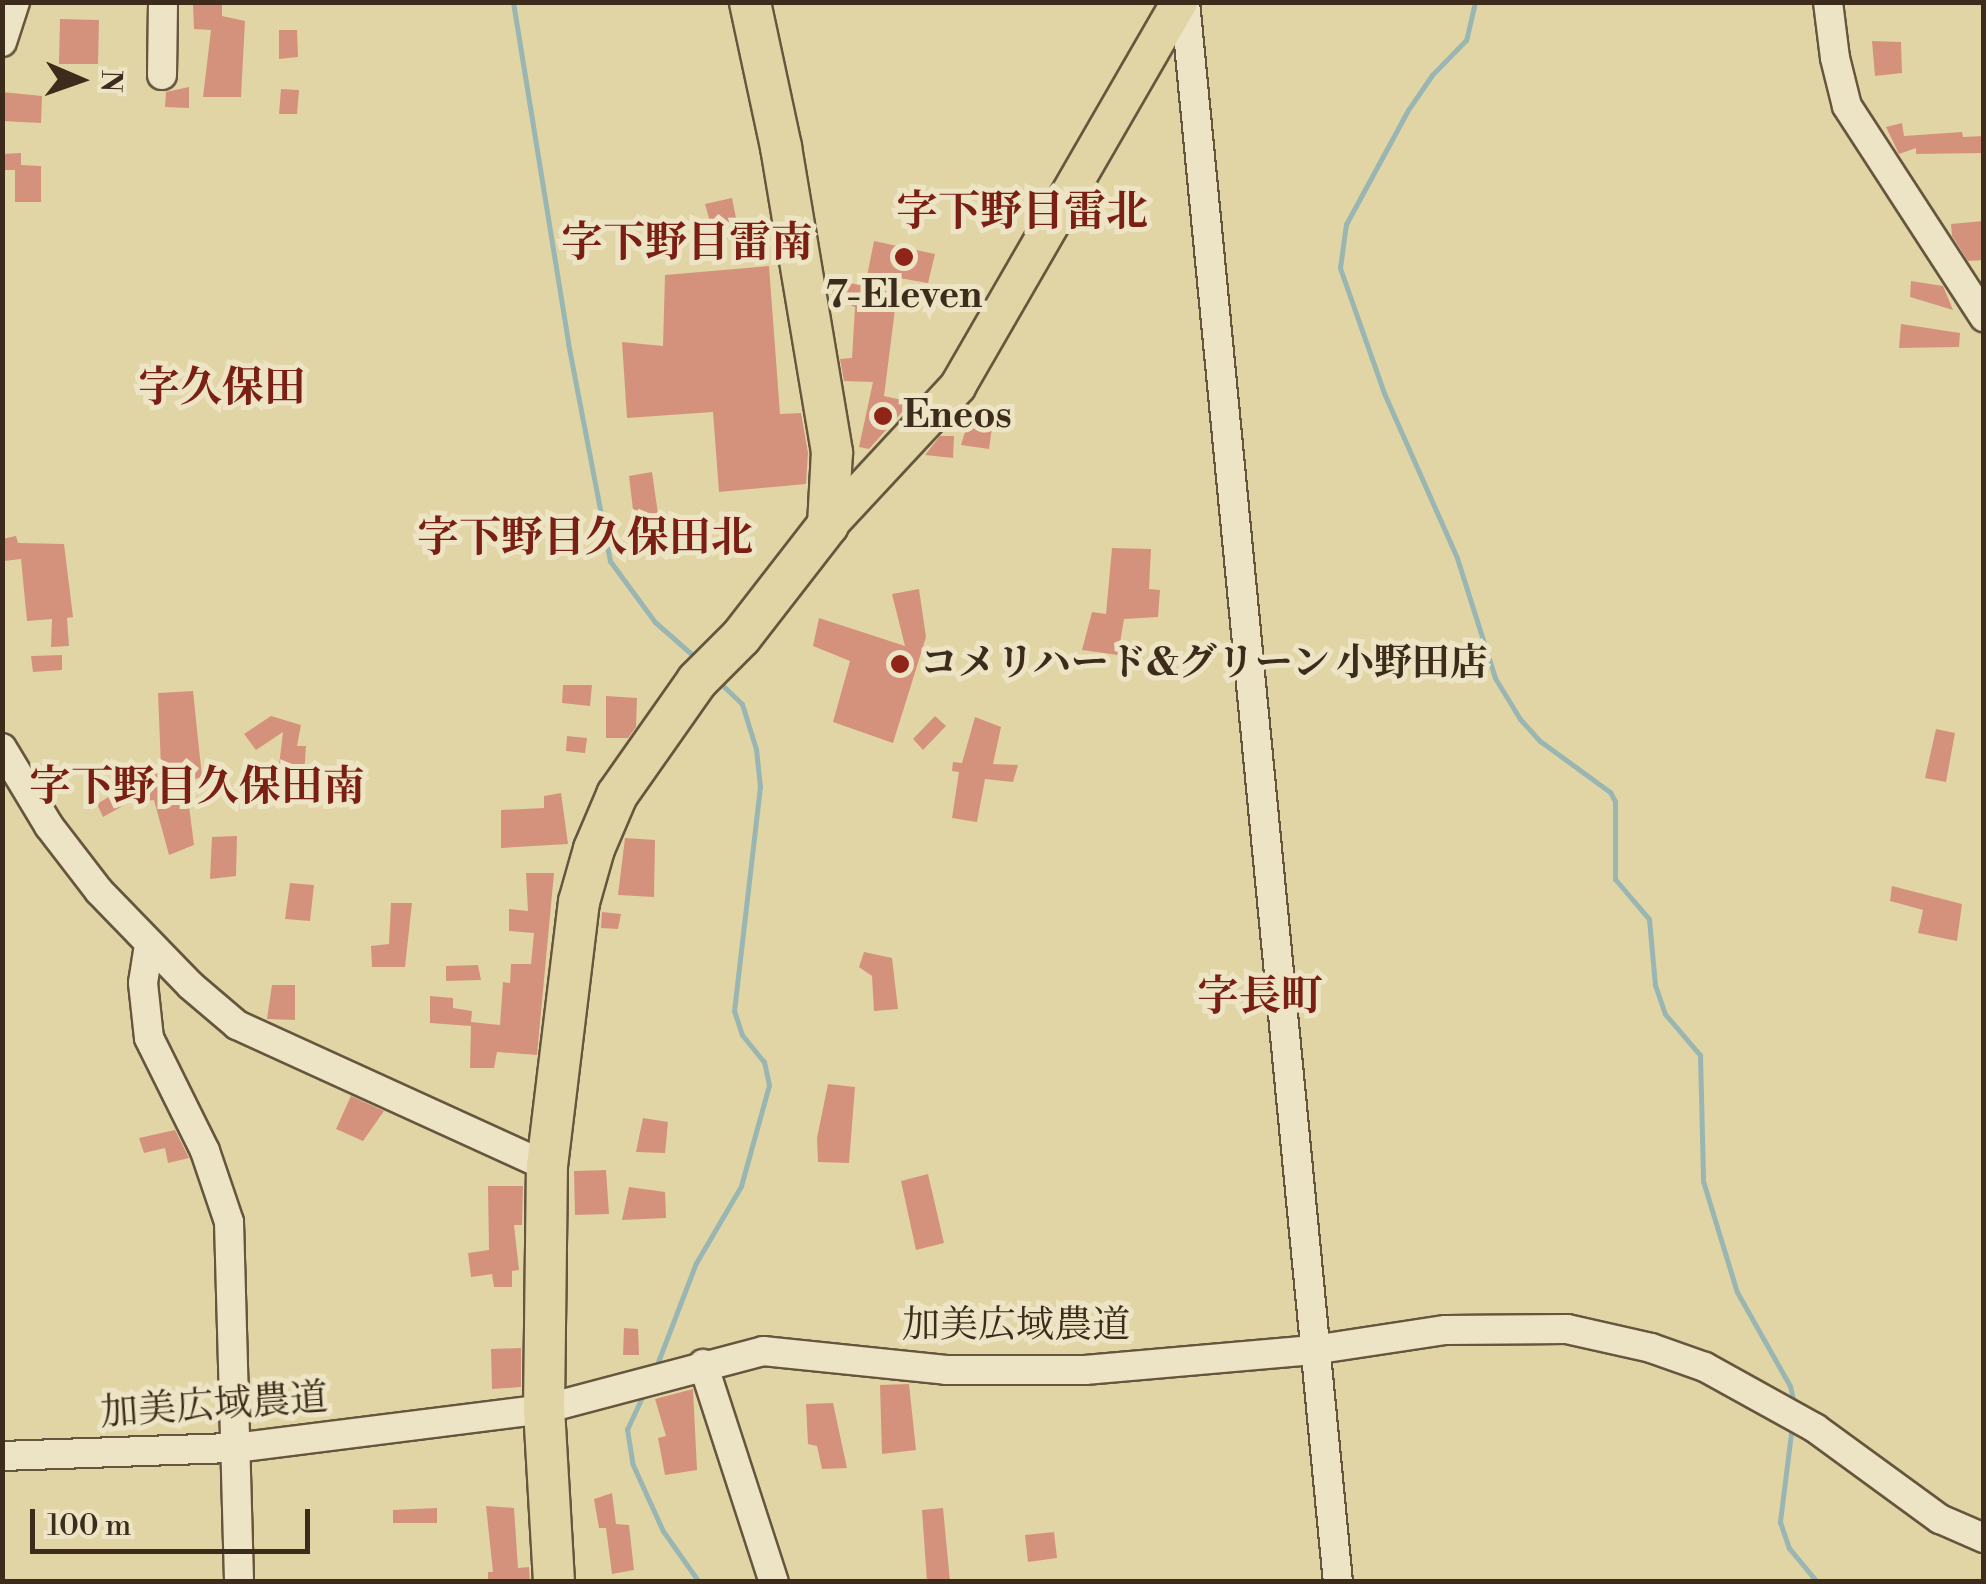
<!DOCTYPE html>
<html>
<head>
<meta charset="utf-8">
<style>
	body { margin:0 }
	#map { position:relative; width:1986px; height:1584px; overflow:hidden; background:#e2d5a5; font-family:"Libre Bodoni","Noto Serif JP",serif }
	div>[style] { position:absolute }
	.stream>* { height:5px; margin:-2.5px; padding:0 2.5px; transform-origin:2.5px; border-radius:2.5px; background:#9ab6b2 }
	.building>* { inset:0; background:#d4927d }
	.roads { filter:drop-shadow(2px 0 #66563e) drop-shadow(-2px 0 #66563e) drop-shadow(0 2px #66563e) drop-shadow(0 -2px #66563e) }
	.minor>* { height:28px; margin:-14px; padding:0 14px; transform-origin:14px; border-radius:14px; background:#ece4c4 }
	.major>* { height:35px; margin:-17.5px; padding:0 17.5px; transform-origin:17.5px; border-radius:17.5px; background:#e2d5a5 }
	.highway>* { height:40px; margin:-20px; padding:0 20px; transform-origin:20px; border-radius:20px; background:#e2d5a5 }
	.dots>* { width:28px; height:28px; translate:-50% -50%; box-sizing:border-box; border:5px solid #ece4c4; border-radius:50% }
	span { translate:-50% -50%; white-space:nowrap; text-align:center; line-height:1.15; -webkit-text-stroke:10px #ece4c4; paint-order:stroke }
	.poi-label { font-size:38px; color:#3d2c1b; font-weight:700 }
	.left { translate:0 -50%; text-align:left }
	.street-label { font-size:38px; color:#3d2c1b }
	.quarter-label { font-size:42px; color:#7a1f14; font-weight:700 }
	.frame { position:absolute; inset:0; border:5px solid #3d2c1b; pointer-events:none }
	.north { position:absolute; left:30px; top:30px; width:100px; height:100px; -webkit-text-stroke:8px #ece4c4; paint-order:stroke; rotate:92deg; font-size:28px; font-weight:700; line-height:40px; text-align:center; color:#3d2c1b }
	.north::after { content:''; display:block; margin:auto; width:35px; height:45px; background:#3d2c1b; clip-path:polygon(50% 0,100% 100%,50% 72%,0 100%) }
	.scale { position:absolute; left:30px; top:1509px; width:280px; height:45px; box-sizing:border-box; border:5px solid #3d2c1b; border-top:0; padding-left:12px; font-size:30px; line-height:35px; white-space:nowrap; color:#3d2c1b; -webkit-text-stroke:8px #ece4c4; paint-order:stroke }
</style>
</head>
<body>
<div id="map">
	<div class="stream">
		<i style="left:513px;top:2px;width:345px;rotate:80.8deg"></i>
		<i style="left:568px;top:343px;width:222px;rotate:79.1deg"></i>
		<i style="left:610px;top:561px;width:76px;rotate:53.6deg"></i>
		<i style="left:655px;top:622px;width:55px;rotate:41.3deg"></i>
		<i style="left:1475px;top:2px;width:39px;rotate:103deg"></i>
		<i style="left:1466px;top:40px;width:49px;rotate:134.2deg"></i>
		<i style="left:1432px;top:75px;width:42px;rotate:124.4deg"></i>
		<i style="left:1408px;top:110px;width:130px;rotate:118.5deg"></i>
		<i style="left:1346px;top:224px;width:44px;rotate:97.8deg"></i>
		<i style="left:1340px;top:268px;width:133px;rotate:70.6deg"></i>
		<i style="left:1384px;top:393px;width:180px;rotate:66.1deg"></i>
		<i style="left:1457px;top:558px;width:126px;rotate:72.4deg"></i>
		<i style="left:1495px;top:678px;width:48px;rotate:58.6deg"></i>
		<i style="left:1520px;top:719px;width:30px;rotate:48deg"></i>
		<i style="left:1540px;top:741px;width:87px;rotate:36.1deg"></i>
		<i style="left:1610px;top:792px;width:10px;rotate:61deg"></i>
		<i style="left:1615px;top:801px;width:78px;rotate:90deg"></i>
		<i style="left:1615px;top:879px;width:52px;rotate:49.6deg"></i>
		<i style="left:1649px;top:919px;width:66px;rotate:84.8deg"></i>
		<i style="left:1655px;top:985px;width:31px;rotate:71deg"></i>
		<i style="left:1665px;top:1014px;width:54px;rotate:49.5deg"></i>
		<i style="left:1700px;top:1055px;width:126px;rotate:88.6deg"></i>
		<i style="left:1703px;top:1181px;width:116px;rotate:73deg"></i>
		<i style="left:1737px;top:1292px;width:108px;rotate:60.6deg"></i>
		<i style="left:1790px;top:1386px;width:18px;rotate:77deg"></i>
		<i style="left:656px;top:1367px;width:111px;rotate:-69deg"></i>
		<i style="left:696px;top:1263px;width:89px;rotate:-59.7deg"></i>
		<i style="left:741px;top:1186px;width:105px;rotate:-74.5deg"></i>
		<i style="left:769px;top:1085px;width:24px;rotate:-102deg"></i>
		<i style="left:764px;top:1062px;width:35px;rotate:-129deg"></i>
		<i style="left:742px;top:1035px;width:25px;rotate:-108deg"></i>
		<i style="left:734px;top:1011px;width:226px;rotate:-83.4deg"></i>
		<i style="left:760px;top:787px;width:38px;rotate:-96deg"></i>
		<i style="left:756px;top:749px;width:47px;rotate:-107.3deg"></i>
		<i style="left:742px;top:704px;width:35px;rotate:-136deg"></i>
		<i style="left:643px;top:1395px;width:38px;rotate:115deg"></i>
		<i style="left:627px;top:1429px;width:36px;rotate:81deg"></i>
		<i style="left:633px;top:1465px;width:72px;rotate:65.6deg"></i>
		<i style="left:663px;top:1531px;width:62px;rotate:54.8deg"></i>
		<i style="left:1792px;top:1425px;width:98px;rotate:97.1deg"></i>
		<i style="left:1780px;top:1522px;width:28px;rotate:71deg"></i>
		<i style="left:1789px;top:1548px;width:44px;rotate:50.5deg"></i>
	</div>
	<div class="building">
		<i style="clip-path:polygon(222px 2px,222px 16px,245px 21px,241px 97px,203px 97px,211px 30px,194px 29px,193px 5px)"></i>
		<i style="clip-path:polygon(60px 19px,99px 20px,98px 64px,59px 64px)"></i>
		<i style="clip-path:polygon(279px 30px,297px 30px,298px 57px,279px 59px)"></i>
		<i style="clip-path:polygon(1872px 41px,1901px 42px,1902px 73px,1875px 76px)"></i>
		<i style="clip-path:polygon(189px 87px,189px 108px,165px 107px,166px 92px)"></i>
		<i style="clip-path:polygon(281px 89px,299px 90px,297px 114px,279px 114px)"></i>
		<i style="clip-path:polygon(2px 92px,42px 96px,41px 123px,2px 121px)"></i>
		<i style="clip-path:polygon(1902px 123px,1904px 136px,1962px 132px,1963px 137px,1984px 136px,1984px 153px,1916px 154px,1916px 148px,1899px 154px,1886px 127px)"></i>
		<i style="clip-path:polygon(21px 153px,21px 165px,41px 166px,41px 202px,15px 202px,15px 170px,2px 170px,2px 154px)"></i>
		<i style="clip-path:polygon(732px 198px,740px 238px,715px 240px,705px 204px)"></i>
		<i style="clip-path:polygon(1984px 221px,1984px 260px,1968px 261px,1952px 236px,1951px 224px)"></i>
		<i style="clip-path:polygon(874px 241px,935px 254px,928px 283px,899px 278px,884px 396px,911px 402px,869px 449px,859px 447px,873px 382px,844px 381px,840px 359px,852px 358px,855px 307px,831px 297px,834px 280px,865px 286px)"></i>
		<i style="clip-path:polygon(769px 266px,780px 414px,801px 413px,808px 453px,806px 484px,719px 492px,713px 412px,627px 418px,622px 342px,663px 346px,665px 275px)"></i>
		<i style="clip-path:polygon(1911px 281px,1943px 286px,1953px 310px,1910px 297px)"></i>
		<i style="clip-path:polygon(1901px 324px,1960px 333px,1959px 347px,1899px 348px)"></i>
		<i style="clip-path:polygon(972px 409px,994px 413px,989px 449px,961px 445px)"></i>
		<i style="clip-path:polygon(940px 436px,954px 436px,953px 458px,925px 455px)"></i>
		<i style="clip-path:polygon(652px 472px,658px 514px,634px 518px,629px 476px)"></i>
		<i style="clip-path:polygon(16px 536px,18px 543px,64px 544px,73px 617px,67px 618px,69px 646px,51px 647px,52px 619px,27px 621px,21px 559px,4px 561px,2px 539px)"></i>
		<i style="clip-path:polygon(1112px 548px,1151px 549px,1149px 589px,1160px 590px,1158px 617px,1124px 619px,1118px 655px,1082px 650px,1092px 612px,1106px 614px)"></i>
		<i style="clip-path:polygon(919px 589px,926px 637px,893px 743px,833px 722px,850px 661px,813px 646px,819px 618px,905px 646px,892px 594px)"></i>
		<i style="clip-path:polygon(62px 655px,62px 670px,33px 672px,31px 656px)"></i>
		<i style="clip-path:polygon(563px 685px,592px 685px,590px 706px,562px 703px)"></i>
		<i style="clip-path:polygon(193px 691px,202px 777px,192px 780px,189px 806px,194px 845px,169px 855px,154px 800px,144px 801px,140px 774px,161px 767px,158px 693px)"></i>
		<i style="clip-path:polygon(606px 696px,637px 698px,636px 727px,628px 738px,606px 738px)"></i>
		<i style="clip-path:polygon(271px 716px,301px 725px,297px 746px,306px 746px,303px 790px,276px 791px,283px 732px,256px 750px,244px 734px)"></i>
		<i style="clip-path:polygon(935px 716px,946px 726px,923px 750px,913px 739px)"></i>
		<i style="clip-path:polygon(975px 717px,1001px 727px,993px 764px,1018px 765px,1013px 782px,985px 779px,977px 822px,952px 818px,959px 772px,952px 771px,953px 762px,962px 763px)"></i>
		<i style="clip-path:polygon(1936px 729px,1955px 733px,1946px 782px,1925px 778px)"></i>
		<i style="clip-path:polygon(567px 736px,587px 738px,585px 753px,566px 751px)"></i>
		<i style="clip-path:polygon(561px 793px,568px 844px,501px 848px,501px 810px,544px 808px,544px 796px)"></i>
		<i style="clip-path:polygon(112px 795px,121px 807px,103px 817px,97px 804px)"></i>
		<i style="clip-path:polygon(237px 836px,236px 876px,210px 879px,212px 837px)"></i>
		<i style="clip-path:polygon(625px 838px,655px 840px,654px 897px,618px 895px)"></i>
		<i style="clip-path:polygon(526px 873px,554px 873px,537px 1055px,497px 1052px,494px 1068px,470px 1068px,471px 1026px,430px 1023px,430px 996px,453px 998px,453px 1008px,472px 1011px,471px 1022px,500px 1025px,503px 982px,510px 983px,511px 964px,531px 964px,534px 933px,509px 931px,509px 909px,528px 911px)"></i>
		<i style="clip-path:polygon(290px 883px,314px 885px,310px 921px,285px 919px)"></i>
		<i style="clip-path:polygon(1892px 886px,1962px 904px,1957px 941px,1918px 933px,1923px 910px,1890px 901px)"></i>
		<i style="clip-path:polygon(391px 903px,412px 903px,405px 967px,372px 967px,371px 946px,389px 944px)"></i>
		<i style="clip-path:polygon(602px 912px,621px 914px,618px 929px,601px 928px)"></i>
		<i style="clip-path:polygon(864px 952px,892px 958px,898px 1009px,874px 1011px,872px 976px,859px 967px)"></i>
		<i style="clip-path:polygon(478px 965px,481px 980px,446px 981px,446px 966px)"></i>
		<i style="clip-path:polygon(272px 985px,295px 985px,295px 1020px,267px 1019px)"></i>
		<i style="clip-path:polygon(828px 1084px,855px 1087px,849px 1163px,818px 1162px,817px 1138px)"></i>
		<i style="clip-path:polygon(351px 1096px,384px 1111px,363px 1141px,336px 1129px)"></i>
		<i style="clip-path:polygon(643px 1118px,668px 1122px,665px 1153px,636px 1152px)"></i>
		<i style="clip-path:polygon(175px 1130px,189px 1158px,168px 1163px,165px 1148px,144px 1153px,139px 1138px)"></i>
		<i style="clip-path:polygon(606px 1170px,609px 1214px,575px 1215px,574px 1171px)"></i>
		<i style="clip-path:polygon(928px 1174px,944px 1243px,916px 1250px,901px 1181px)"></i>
		<i style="clip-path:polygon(488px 1186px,523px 1186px,522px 1225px,514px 1225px,519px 1270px,512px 1271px,512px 1287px,494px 1287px,492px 1274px,471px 1277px,468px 1253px,489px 1250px)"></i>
		<i style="clip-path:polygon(629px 1187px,665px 1192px,666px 1218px,622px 1220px)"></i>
		<i style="clip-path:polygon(624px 1328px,638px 1329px,639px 1355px,623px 1355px)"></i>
		<i style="clip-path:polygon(521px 1348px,521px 1387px,492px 1389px,491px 1349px)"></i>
		<i style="clip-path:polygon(909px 1384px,916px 1450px,882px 1454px,880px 1385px)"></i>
		<i style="clip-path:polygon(693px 1389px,697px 1470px,665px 1475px,658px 1438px,666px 1436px,655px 1399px)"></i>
		<i style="clip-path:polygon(833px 1403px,847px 1468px,822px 1469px,817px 1446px,808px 1444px,806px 1404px)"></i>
		<i style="clip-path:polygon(612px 1493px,616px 1524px,629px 1525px,634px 1570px,612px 1574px,606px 1528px,599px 1528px,594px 1499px)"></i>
		<i style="clip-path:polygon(486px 1506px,514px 1508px,518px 1568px,529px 1567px,530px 1582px,488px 1582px,488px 1572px,493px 1572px)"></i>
		<i style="clip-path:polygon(437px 1508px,437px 1523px,393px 1523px,393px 1510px)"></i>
		<i style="clip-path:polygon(943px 1508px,950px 1582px,927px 1582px,922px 1510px)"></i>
		<i style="clip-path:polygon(1054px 1532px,1057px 1558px,1028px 1562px,1025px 1535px)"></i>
	</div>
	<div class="roads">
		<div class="minor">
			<i style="left:1185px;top:2px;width:1587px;rotate:84.47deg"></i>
			<i style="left:1828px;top:2px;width:56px;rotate:82.9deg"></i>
			<i style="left:1835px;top:58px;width:49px;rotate:76deg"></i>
			<i style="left:1847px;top:106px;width:252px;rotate:57deg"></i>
			<i style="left:2px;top:42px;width:42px;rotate:-72deg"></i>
			<i style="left:162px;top:75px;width:73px;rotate:-89.2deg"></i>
			<i style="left:2px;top:748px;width:91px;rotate:58.9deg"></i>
			<i style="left:49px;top:826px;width:82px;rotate:52.4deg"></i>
			<i style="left:99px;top:891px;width:131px;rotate:45.9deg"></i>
			<i style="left:190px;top:985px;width:62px;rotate:40.4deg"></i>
			<i style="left:237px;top:1025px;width:341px;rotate:24.5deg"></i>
			<i style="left:149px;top:945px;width:38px;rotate:99deg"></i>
			<i style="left:143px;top:983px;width:55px;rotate:83.8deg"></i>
			<i style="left:149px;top:1038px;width:126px;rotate:63.6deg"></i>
			<i style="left:205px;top:1151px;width:75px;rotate:71.3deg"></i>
			<i style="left:229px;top:1222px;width:360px;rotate:88.4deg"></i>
			<i style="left:703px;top:1364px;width:229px;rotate:72deg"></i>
			<i style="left:2px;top:1456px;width:233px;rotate:-2deg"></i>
			<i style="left:235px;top:1448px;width:311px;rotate:-7.2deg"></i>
			<i style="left:544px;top:1409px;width:227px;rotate:-14.8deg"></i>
			<i style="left:763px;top:1351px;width:184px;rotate:5.9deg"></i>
			<i style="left:946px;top:1370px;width:139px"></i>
			<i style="left:1085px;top:1370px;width:229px;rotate:-5deg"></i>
			<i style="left:1313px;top:1350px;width:134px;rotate:-8.6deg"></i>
			<i style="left:1446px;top:1330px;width:121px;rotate:-0.5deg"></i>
			<i style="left:1567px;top:1329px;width:86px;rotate:12.7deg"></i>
			<i style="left:1651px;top:1348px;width:57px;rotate:19.4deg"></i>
			<i style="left:1705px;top:1367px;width:126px;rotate:29deg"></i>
			<i style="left:1815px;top:1428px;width:155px;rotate:36.1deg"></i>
			<i style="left:1940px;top:1519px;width:48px;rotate:23.4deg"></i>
		</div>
		<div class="major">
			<i style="left:828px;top:525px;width:190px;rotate:-47.1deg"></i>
			<i style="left:957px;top:386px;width:444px;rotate:-60deg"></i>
		</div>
		<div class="highway">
			<i style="left:554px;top:1582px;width:173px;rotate:-93.3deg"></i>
			<i style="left:544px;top:1409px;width:243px;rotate:-89.3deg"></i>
			<i style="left:547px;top:1166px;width:266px;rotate:-83.1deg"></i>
			<i style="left:579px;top:902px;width:55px;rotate:-74.2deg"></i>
			<i style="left:594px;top:849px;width:59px;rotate:-66.9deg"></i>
			<i style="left:617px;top:795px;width:139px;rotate:-54.9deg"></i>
			<i style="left:697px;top:681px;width:62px;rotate:-45deg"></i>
			<i style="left:741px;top:637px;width:142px;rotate:-52.2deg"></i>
			<i style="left:828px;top:525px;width:73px;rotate:-86.9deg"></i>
			<i style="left:832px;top:452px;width:309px;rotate:-99.5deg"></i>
			<i style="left:781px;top:147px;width:148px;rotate:-102.1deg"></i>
		</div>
	</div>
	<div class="dots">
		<i style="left:904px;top:257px;background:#8f2418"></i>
		<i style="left:883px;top:416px;background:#8f2418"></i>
		<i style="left:900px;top:664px;background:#8f2418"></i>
	</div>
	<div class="poi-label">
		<span style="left:904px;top:296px">7-Eleven</span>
		<span class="left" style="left:903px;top:416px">Eneos</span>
		<span class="left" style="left:920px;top:664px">コメリハード&amp;グリーン 小野田店</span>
	</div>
	<div class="street-label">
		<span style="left:1016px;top:1326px">加美広域農道</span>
		<span style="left:214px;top:1406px;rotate:-4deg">加美広域農道</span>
	</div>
	<div class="quarter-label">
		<span style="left:1022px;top:213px">字下野目雷北</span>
		<span style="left:687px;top:244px">字下野目雷南</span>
		<span style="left:222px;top:389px">字久保田</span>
		<span style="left:585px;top:539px">字下野目久保田北</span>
		<span style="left:197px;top:788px">字下野目久保田南</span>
		<span style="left:1260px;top:998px">字長町</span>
	</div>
	<div class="frame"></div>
	<div class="north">N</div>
	<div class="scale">100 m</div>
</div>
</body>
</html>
